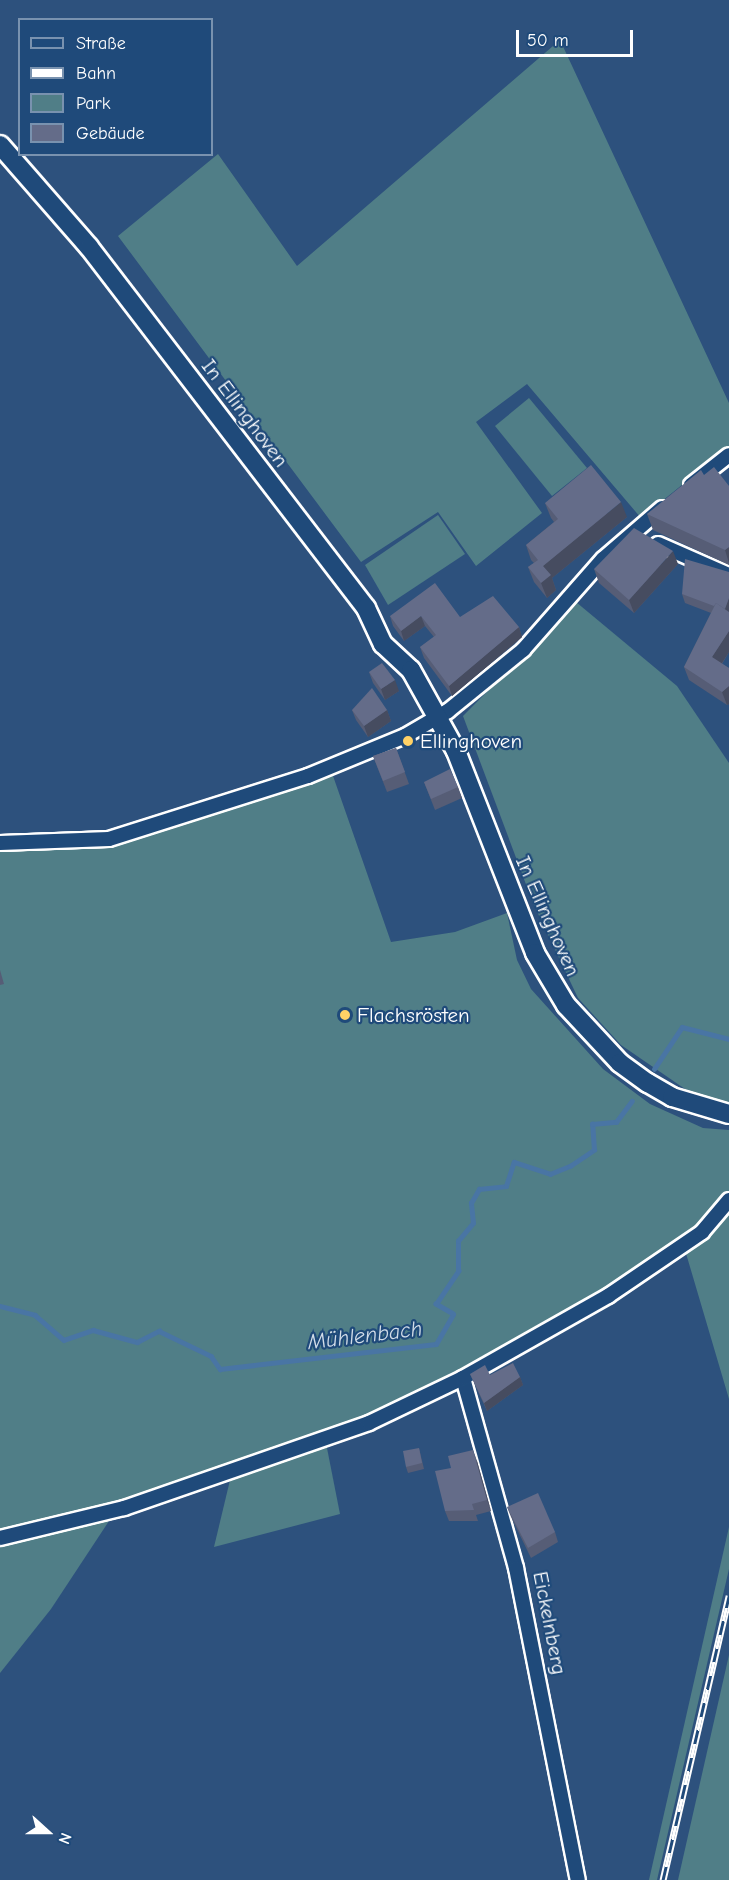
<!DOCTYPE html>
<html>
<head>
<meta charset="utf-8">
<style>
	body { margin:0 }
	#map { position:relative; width:729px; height:1880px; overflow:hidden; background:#2d517d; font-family:"Comic Neue",sans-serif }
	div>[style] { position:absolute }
	.green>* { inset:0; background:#507e87 }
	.stream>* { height:4.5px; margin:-2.25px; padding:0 2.25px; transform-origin:2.25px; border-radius:2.25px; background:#4975a4 }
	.roads { filter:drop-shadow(2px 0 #fff) drop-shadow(-2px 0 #fff) drop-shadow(0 2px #fff) drop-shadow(0 -2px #fff) }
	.minor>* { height:14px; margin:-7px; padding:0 7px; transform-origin:7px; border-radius:7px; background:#1f4a7a }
	.tertiary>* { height:18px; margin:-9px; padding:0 9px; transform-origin:9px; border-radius:9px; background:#1f4a7a }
	.rail>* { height:7px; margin-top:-3.5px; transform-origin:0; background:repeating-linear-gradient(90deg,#1f4a7a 0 14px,#fff 0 28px); box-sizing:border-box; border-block:2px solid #fff }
	.wall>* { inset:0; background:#565d76 }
	.shaded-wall>* { inset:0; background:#464c60 }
	.building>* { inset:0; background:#646c89 }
	.dots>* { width:16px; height:16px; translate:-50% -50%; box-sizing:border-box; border:3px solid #1f4a7a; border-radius:50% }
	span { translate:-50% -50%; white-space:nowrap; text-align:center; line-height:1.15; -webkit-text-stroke:4.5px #1f4a7a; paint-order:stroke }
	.street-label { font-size:21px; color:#fff }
	.poi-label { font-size:21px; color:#fff }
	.left { translate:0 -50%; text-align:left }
	.water-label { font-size:22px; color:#d2dce8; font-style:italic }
	.legend { position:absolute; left:18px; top:18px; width:195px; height:138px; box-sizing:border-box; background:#1f4a7a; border:2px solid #7992af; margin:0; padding:8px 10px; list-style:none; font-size:18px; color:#fff }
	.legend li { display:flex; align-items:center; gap:12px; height:30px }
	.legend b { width:30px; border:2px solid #7992af }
	.north { position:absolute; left:18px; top:1802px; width:60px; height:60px; -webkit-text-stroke:4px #1f4a7a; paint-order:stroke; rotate:111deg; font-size:16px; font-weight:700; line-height:24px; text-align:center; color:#fff }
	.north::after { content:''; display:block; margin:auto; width:21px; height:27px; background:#fff; clip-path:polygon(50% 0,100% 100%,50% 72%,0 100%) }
	.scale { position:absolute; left:516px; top:30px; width:117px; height:27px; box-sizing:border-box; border:3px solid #fff; border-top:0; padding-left:8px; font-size:18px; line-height:21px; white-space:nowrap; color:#fff; -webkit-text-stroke:4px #1f4a7a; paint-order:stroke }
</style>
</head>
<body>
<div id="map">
	<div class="green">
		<i style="clip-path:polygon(560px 40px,729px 403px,729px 447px,641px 518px,527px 384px,476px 422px,542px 513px,476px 566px,438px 512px,361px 562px,118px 236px,218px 154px,297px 266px)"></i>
		<i style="clip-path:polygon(529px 398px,587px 468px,552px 496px,495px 426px)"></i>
		<i style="clip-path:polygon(438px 515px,465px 554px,388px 605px,365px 565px)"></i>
		<i style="clip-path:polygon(576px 602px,677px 686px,729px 763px,729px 1109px,688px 1091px,621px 1045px,578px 998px,533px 903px,463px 716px)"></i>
		<i style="clip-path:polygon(332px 773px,391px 942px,455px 932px,507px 913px,517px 960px,531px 989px,603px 1069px,650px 1104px,703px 1128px,729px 1130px,729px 1399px,685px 1250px,492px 1360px,373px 1414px,153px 1496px,0 1537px,0 851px,128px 842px)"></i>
		<i style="clip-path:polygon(326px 1443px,340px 1514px,214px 1547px,231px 1476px)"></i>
		<i style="clip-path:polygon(109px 1521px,51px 1609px,0 1673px,0 1544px)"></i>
		<i style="clip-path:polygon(729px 1527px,729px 1569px,657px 1880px,649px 1880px)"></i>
		<i style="clip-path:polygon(729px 1655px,729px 1880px,678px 1880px)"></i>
	</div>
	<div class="stream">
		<i style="left:654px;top:1069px;width:50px;rotate:-56.3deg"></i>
		<i style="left:682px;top:1027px;width:49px;rotate:14.3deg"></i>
		<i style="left:0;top:1306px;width:36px;rotate:14deg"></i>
		<i style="left:35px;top:1315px;width:38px;rotate:41deg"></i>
		<i style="left:64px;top:1340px;width:31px;rotate:-19deg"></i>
		<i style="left:93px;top:1330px;width:46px;rotate:15.3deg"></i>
		<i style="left:137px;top:1342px;width:25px;rotate:-27deg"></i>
		<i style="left:159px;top:1331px;width:58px;rotate:25.7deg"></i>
		<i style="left:211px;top:1356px;width:16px;rotate:55deg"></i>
		<i style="left:220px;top:1369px;width:217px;rotate:-6.6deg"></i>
		<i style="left:436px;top:1344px;width:34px;rotate:-60deg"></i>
		<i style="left:453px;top:1314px;width:20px;rotate:-150deg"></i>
		<i style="left:436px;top:1304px;width:40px;rotate:-56deg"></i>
		<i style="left:458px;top:1271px;width:30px;rotate:-90deg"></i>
		<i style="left:458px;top:1241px;width:23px;rotate:-50deg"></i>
		<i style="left:473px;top:1223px;width:20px;rotate:-96deg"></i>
		<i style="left:471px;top:1203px;width:16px;rotate:-60deg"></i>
		<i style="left:479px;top:1189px;width:27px;rotate:-6deg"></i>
		<i style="left:506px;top:1186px;width:25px;rotate:-72deg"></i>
		<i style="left:514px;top:1162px;width:38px;rotate:18deg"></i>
		<i style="left:550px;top:1174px;width:22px;rotate:-22deg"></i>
		<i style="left:570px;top:1166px;width:29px;rotate:-34deg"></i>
		<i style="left:594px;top:1150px;width:26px;rotate:-94deg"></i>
		<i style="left:592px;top:1124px;width:24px;rotate:-5deg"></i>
		<i style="left:616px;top:1122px;width:26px;rotate:-53deg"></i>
	</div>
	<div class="roads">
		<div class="minor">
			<i style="left:691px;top:485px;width:48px;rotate:-38.3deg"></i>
			<i style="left:658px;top:544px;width:77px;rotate:23.6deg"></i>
			<i style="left:0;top:843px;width:109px;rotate:-2.1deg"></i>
			<i style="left:109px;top:839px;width:209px;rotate:-17.6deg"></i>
			<i style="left:308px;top:776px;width:105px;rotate:-22.4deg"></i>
			<i style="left:405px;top:736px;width:50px;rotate:-30.2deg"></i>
			<i style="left:448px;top:711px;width:97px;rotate:-39.1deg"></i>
			<i style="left:523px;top:650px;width:121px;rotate:-48.7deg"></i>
			<i style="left:603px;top:559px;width:78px;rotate:-40.8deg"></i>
			<i style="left:463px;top:1378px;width:197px;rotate:74.4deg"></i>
			<i style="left:516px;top:1568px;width:318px;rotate:78.8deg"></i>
			<i style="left:0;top:1538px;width:128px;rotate:-13.6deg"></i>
			<i style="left:124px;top:1508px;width:259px;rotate:-19.1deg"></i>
			<i style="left:369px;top:1423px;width:104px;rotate:-25.6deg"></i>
			<i style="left:463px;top:1378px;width:167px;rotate:-29.5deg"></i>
			<i style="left:608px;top:1296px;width:114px;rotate:-34.2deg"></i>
			<i style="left:702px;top:1232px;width:42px;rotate:-49.8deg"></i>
		</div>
		<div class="tertiary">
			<i style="left:0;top:145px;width:135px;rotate:48.9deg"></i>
			<i style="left:89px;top:247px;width:455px;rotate:52.5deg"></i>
			<i style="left:366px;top:608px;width:40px;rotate:65deg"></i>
			<i style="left:383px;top:644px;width:38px;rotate:43deg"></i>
			<i style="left:411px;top:670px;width:93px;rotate:60.9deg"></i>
			<i style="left:456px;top:751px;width:217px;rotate:68.6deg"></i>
			<i style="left:535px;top:953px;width:61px;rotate:59.2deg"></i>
			<i style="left:566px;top:1005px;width:79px;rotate:47deg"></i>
			<i style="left:620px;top:1063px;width:34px;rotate:36deg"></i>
			<i style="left:648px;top:1083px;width:28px;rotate:30deg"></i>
			<i style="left:672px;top:1097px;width:59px;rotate:16.6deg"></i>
		</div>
	</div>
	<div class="rail">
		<i style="left:663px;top:1880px;width:292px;rotate:-76.9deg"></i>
	</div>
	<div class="wall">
		<i style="clip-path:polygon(704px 475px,729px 486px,729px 565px,653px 530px,647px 514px)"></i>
		<i style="clip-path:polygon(545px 503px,627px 517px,552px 578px,556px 590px,547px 598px,534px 582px,528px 567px,534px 563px,531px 560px,526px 545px,554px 522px,551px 518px)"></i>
		<i style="clip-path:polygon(678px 564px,634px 613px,599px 583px,594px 569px)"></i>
		<i style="clip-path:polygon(729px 572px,729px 652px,722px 664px,729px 668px,729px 704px,727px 705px,689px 680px,684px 667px,711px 613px,685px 603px,682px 594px)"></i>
		<i style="clip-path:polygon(390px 616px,460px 617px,519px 627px,522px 637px,452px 696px,424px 658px,420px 647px,434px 637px,425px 626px,404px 641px,393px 626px)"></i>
		<i style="clip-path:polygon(369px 672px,399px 691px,385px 700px,373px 683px)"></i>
		<i style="clip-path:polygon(352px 710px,387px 710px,391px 721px,368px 737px,356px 720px)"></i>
		<i style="clip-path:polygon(396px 748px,409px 784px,387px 792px,373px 756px)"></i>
		<i style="clip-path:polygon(424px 782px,458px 787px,462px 798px,435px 810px)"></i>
		<i style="clip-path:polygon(0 970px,4px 984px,0 985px)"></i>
		<i style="clip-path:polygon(470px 1374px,520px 1377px,523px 1385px,487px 1411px)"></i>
		<i style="clip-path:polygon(419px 1448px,424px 1469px,408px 1473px,406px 1467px)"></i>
		<i style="clip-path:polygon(477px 1461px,491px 1511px,476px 1515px,478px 1521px,449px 1521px,445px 1511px)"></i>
		<i style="clip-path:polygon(507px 1507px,555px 1532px,558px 1542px,531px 1558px,511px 1517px)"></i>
	</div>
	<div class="shaded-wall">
		<i style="clip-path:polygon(621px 502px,627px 517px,552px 578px,556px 590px,547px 598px,541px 583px,543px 566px)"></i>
		<i style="clip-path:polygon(729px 547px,729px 563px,725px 550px)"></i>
		<i style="clip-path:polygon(673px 551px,678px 564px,634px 613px,629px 600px)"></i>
		<i style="clip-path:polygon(729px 598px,729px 617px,724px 610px)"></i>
		<i style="clip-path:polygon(421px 616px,425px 626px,404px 641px,401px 631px)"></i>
		<i style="clip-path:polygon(519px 627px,522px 637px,452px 696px,449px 686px)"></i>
		<i style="clip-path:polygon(729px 631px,729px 652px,717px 671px,712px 657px)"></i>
		<i style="clip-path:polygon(395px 680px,399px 691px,385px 700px,381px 689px)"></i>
		<i style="clip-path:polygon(729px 686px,729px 704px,727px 705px,722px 692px)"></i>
		<i style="clip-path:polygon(387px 710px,391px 721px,368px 737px,364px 726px)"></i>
		<i style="clip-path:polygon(520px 1377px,523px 1385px,487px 1411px,484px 1403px)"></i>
		<i style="clip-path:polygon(473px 1450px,477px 1461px,491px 1511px,487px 1500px)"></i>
	</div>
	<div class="building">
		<i style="clip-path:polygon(591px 465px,621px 502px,543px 566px,551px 575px,541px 583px,528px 567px,538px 560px,526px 545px,558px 519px,545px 503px)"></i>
		<i style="clip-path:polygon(714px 467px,729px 486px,729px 547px,725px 550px,647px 514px,701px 470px,704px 475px)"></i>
		<i style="clip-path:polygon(634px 528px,673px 551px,629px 600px,594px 569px)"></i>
		<i style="clip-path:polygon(685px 559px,729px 572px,729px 598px,725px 609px,716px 603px,714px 606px,682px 594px)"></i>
		<i style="clip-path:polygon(435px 583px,460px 617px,493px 596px,519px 627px,449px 686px,420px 647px,436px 635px,421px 616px,401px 631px,390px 616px)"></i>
		<i style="clip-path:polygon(716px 603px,729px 612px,729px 631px,712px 657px,729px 668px,729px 686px,722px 692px,684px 667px)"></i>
		<i style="clip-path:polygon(382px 663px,395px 680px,381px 689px,369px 672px)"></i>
		<i style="clip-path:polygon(372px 688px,387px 710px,364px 726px,352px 710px)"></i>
		<i style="clip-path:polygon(396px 748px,405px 772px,383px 781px,373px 756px)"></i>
		<i style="clip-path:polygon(450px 769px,458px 787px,431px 799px,424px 782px)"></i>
		<i style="clip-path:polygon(513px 1363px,520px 1377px,484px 1403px,470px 1374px,485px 1365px,490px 1375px)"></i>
		<i style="clip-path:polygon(419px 1448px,422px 1463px,406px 1467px,403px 1451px)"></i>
		<i style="clip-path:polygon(473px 1450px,487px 1500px,472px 1504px,474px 1510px,445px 1511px,435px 1471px,451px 1468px,448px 1456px)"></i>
		<i style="clip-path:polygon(538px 1493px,555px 1532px,528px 1548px,507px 1507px)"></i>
	</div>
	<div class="dots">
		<i style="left:408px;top:741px;background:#ffd166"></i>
		<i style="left:345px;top:1015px;background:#ffd166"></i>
	</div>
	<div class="street-label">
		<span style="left:245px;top:413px;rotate:53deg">In Ellinghoven</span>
		<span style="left:548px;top:916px;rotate:66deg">In Ellinghoven</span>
		<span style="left:550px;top:1623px;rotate:79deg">Eickelnberg</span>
	</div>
	<div class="poi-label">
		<span class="left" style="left:420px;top:741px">Ellinghoven</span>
		<span class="left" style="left:357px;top:1015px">Flachsrösten</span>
	</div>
	<div class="water-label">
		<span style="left:365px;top:1336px;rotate:-7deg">Mühlenbach</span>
	</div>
	<ul class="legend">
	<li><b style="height:8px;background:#1f4a7a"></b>Straße</li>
	<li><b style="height:8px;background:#fff"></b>Bahn</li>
	<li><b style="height:16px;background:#507e87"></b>Park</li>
	<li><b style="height:16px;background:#646c89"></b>Gebäude</li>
	</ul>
	<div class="north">N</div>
	<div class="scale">50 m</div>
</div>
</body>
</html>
